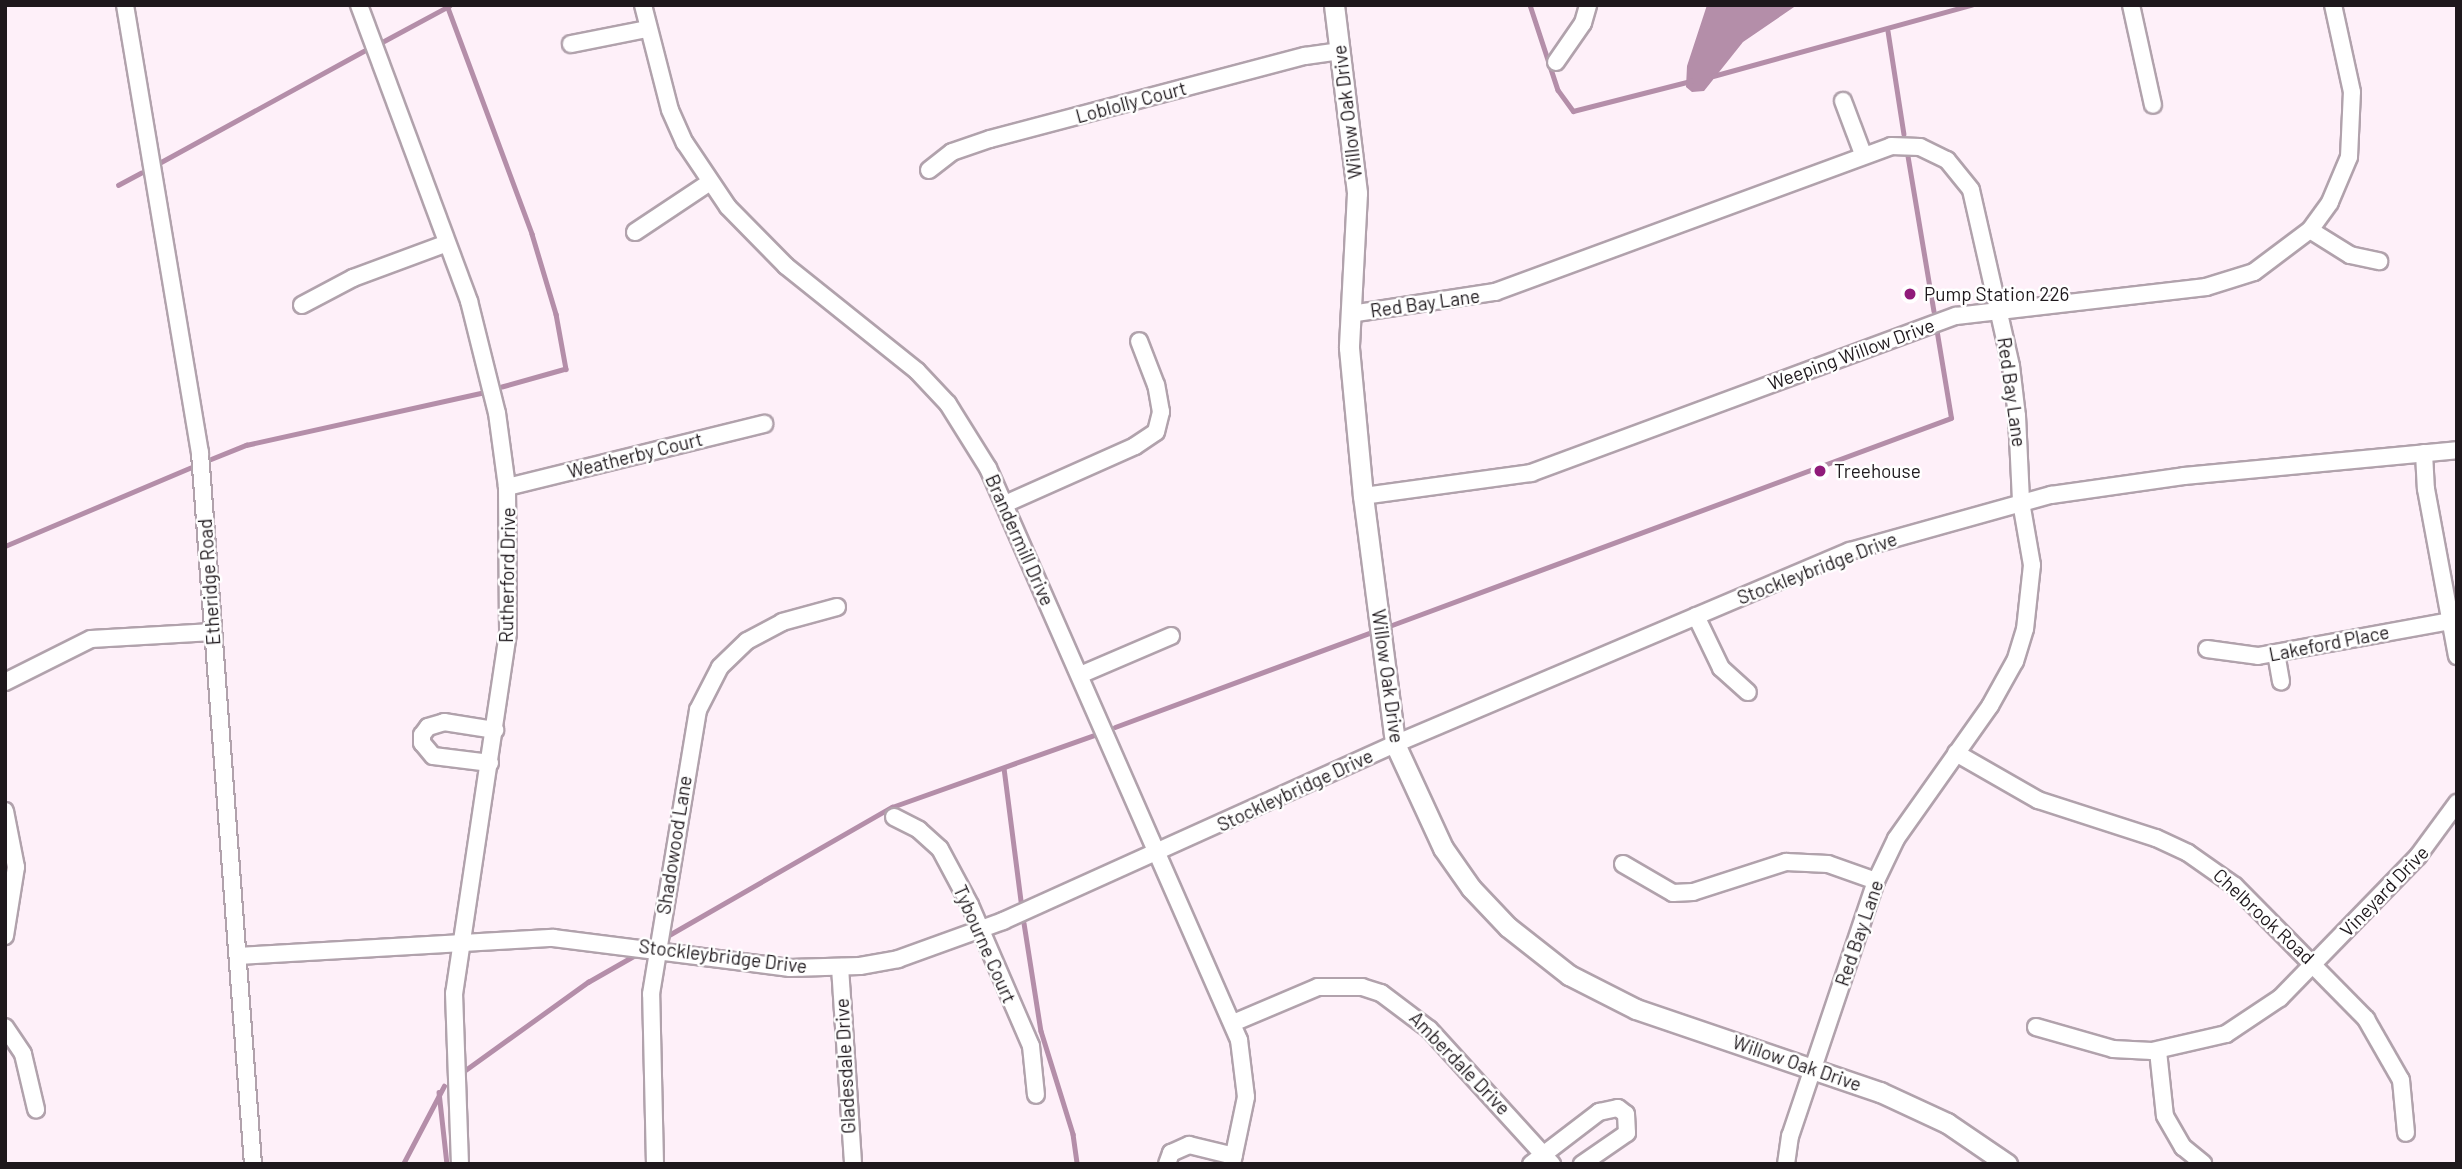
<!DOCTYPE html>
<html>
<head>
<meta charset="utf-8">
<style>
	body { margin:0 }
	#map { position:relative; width:2462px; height:1169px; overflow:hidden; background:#fef0f9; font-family:Barlow,sans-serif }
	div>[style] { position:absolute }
	.water>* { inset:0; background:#b48ea9 }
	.stream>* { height:4.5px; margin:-2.25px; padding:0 2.25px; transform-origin:2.25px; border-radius:2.25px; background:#b48ea9 }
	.roads { filter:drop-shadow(2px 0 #b1a2ac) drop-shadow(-2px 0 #b1a2ac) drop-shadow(0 2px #b1a2ac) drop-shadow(0 -2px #b1a2ac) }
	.minor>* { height:16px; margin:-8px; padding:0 8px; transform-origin:8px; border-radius:8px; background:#fff }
	.tertiary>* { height:19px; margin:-9.5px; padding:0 9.5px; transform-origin:9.5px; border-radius:9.5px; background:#fff }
	.dots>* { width:19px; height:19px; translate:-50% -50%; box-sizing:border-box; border:4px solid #fff; border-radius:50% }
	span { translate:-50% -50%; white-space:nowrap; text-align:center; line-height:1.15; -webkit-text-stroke:5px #fff; paint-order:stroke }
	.street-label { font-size:19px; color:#1e181c }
	.poi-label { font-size:19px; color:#1e181c }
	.left { translate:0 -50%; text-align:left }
	.frame { position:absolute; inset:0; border:7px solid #1e181c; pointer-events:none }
</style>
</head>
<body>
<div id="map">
	<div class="water">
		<i style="clip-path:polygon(1707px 5px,1797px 5px,1743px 42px,1704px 91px,1692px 92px,1686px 87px,1687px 66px)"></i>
	</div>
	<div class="stream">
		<i style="left:447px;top:5px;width:244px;rotate:69.6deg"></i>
		<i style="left:532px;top:234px;width:84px;rotate:73.3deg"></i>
		<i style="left:556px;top:314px;width:56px;rotate:79.7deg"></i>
		<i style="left:566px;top:369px;width:66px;rotate:164.3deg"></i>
		<i style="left:1530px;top:5px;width:89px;rotate:71.8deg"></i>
		<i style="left:1558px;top:90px;width:26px;rotate:54deg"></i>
		<i style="left:1573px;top:111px;width:122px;rotate:-14.3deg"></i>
		<i style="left:1888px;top:31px;width:104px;rotate:81.2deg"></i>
		<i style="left:384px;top:41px;width:74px;rotate:-28.3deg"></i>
		<i style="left:1713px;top:76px;width:268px;rotate:-15.4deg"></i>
		<i style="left:1908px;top:156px;width:157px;rotate:80.5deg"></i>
		<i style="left:161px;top:162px;width:231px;rotate:-28.7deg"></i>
		<i style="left:118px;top:185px;width:26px;rotate:-28deg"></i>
		<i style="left:211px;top:459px;width:38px;rotate:-22deg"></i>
		<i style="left:246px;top:445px;width:241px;rotate:-12.5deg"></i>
		<i style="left:5px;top:546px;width:201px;rotate:-22.9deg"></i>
		<i style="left:1392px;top:625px;width:596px;rotate:-20.32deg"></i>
		<i style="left:1951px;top:418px;width:86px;rotate:-99.4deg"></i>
		<i style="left:1115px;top:727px;width:271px;rotate:-20.3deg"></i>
		<i style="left:1004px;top:768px;width:134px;rotate:82.7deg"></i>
		<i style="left:1024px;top:923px;width:109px;rotate:81.1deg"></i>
		<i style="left:1041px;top:1031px;width:108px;rotate:72.7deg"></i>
		<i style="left:1073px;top:1134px;width:30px;rotate:82deg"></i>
		<i style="left:669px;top:935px;width:257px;rotate:-29.9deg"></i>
		<i style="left:892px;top:807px;width:214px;rotate:-19.6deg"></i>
		<i style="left:464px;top:1071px;width:153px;rotate:-35.7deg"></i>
		<i style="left:588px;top:982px;width:56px;rotate:-29.7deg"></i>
		<i style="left:439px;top:1092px;width:72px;rotate:83.7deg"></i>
		<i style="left:403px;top:1164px;width:88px;rotate:-62.3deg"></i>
	</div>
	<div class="roads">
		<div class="minor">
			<i style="left:125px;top:5px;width:454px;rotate:80.5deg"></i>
			<i style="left:200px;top:453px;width:713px;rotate:85.74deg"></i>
			<i style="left:359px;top:5px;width:316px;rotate:69.6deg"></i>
			<i style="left:469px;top:301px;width:115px;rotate:76deg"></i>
			<i style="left:497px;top:413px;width:75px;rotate:82.3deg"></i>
			<i style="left:507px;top:487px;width:146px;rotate:89.6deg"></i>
			<i style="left:508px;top:633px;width:364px;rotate:98.5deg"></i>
			<i style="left:454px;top:993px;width:171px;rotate:88deg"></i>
			<i style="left:643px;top:5px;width:108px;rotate:75.6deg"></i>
			<i style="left:670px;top:110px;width:36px;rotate:66deg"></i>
			<i style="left:685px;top:143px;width:77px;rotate:56.1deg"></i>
			<i style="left:728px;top:207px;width:83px;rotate:45.5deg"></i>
			<i style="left:786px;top:266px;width:168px;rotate:38.7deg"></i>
			<i style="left:917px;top:371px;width:45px;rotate:46.8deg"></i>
			<i style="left:948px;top:404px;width:75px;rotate:58deg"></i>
			<i style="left:988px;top:468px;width:625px;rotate:66.31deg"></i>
			<i style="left:1239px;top:1040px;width:57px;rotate:83deg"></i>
			<i style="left:1246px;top:1097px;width:68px;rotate:101.8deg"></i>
			<i style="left:2131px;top:5px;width:102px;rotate:77.6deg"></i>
			<i style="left:571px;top:44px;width:77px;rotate:-11.2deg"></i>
			<i style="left:1556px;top:62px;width:47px;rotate:-55.3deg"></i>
			<i style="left:1583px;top:23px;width:19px;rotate:-74deg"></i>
			<i style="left:1843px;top:101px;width:57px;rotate:69.3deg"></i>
			<i style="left:929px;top:170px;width:29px;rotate:-38deg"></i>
			<i style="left:952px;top:152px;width:40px;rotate:-18.9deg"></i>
			<i style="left:990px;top:139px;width:326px;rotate:-14.8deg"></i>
			<i style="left:1305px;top:56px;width:34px;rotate:-8deg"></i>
			<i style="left:2310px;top:230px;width:47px;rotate:32deg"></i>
			<i style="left:2350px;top:255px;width:30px;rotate:12deg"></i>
			<i style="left:635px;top:232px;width:90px;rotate:-33.7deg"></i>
			<i style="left:302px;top:305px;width:58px;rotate:-27.9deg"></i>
			<i style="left:353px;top:278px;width:100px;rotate:-20.4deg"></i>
			<i style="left:1351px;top:314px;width:146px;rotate:-8.7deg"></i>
			<i style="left:1495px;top:292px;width:422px;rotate:-20.2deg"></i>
			<i style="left:1891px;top:146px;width:29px;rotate:2deg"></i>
			<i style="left:1920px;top:147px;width:30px;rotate:26deg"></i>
			<i style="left:1947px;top:160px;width:38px;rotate:51deg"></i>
			<i style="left:1971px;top:190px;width:180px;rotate:77.2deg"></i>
			<i style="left:2011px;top:366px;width:50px;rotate:83.2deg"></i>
			<i style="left:2017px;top:416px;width:86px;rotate:87.3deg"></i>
			<i style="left:2021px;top:502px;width:64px;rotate:80.1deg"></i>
			<i style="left:2032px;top:565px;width:64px;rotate:96.2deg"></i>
			<i style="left:2025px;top:629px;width:34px;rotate:107deg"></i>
			<i style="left:2015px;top:661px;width:51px;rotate:119.1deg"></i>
			<i style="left:1990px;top:706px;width:163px;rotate:125.3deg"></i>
			<i style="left:1896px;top:839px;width:47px;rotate:115.5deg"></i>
			<i style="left:1876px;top:881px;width:269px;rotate:108.6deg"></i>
			<i style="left:1790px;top:1136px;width:28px;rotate:98deg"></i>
			<i style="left:2424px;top:453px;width:36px;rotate:87deg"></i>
			<i style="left:2426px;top:489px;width:170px;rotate:79.5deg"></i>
			<i style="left:507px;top:487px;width:265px;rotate:-13.8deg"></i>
			<i style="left:1363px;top:496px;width:170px;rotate:-7.8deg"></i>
			<i style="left:1531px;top:473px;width:453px;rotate:-20.3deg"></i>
			<i style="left:1956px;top:316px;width:252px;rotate:-6.6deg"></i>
			<i style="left:2206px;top:287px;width:50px;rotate:-17.4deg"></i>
			<i style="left:2254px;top:272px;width:70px;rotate:-36.9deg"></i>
			<i style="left:2310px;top:230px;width:34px;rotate:-54deg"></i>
			<i style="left:2330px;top:202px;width:49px;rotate:-67.1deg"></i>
			<i style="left:2349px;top:157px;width:65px;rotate:-87.4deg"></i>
			<i style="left:2352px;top:92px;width:89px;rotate:-102.3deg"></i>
			<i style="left:1005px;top:504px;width:142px;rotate:-24deg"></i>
			<i style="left:1135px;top:446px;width:25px;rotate:-34deg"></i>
			<i style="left:1156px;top:432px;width:21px;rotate:-76deg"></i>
			<i style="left:1161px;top:412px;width:27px;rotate:-100deg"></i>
			<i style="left:1156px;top:385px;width:47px;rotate:-111.1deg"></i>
			<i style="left:1696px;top:616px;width:58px;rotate:64.3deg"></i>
			<i style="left:1721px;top:668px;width:36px;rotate:42deg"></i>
			<i style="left:2207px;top:649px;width:51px;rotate:7.8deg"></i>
			<i style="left:2258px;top:656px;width:195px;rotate:-10.3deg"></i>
			<i style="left:2276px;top:653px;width:29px;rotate:80deg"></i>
			<i style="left:1080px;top:675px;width:99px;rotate:-23.2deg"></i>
			<i style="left:5px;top:682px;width:96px;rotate:-26.6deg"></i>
			<i style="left:91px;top:639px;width:122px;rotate:-3.3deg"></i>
			<i style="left:1956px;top:753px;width:95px;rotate:29.8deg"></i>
			<i style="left:2038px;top:800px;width:124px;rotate:17.9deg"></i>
			<i style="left:2156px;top:838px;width:35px;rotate:25deg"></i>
			<i style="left:2188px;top:853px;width:57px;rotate:35.1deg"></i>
			<i style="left:2235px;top:886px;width:187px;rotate:45.4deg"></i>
			<i style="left:2366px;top:1019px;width:70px;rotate:60.2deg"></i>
			<i style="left:2401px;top:1080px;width:53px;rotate:84.6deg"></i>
			<i style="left:490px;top:763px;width:57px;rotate:-173deg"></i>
			<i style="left:433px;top:756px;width:17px;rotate:-130deg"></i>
			<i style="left:422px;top:743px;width:8px;rotate:-90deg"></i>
			<i style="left:422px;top:735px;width:10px;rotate:-53deg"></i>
			<i style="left:428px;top:727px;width:17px;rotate:-17deg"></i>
			<i style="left:444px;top:722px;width:52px;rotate:8.9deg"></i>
			<i style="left:5px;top:811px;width:57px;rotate:78.9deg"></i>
			<i style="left:16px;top:867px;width:70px;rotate:99.1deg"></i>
			<i style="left:894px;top:817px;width:28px;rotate:27deg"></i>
			<i style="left:919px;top:830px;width:28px;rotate:42deg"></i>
			<i style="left:940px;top:849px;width:64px;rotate:61.8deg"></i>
			<i style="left:970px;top:905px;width:154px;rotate:66.6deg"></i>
			<i style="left:1031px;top:1046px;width:49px;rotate:84.2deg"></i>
			<i style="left:1623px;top:864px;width:58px;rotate:30.1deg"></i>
			<i style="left:1673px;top:893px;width:20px;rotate:-3deg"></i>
			<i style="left:1693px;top:892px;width:98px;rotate:-17.9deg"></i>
			<i style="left:1786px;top:862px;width:42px;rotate:2.7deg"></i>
			<i style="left:1828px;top:864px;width:51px;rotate:19.5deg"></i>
			<i style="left:238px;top:956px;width:316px;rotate:-3.3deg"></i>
			<i style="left:553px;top:938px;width:239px;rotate:7.2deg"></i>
			<i style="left:790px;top:968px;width:70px;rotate:-1.6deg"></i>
			<i style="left:860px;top:966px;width:39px;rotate:-10deg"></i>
			<i style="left:898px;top:959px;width:112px;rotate:-19.9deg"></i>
			<i style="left:1003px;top:921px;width:430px;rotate:-24.3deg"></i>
			<i style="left:1395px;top:744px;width:494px;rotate:-23deg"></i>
			<i style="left:1850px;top:551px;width:209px;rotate:-15.6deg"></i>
			<i style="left:2051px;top:495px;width:134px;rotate:-8.1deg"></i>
			<i style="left:2184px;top:476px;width:274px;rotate:-5.4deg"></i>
			<i style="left:840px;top:967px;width:197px;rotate:86.2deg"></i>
			<i style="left:1233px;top:1023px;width:92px;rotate:-23deg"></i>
			<i style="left:1318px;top:987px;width:44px"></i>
			<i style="left:1362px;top:987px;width:20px;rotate:18deg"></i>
			<i style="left:1381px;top:993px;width:60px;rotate:36.9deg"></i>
			<i style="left:1429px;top:1029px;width:183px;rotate:47.7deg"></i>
			<i style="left:5px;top:1027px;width:32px;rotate:56deg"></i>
			<i style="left:23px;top:1054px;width:57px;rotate:76.7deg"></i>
			<i style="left:2036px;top:1027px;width:80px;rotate:15.9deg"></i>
			<i style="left:2113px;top:1049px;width:39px;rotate:3deg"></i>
			<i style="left:2152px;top:1051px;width:76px;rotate:-12.9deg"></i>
			<i style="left:2226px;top:1034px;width:65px;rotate:-33.7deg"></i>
			<i style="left:2280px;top:998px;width:198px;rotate:-45.8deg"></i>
			<i style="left:2418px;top:856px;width:66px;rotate:-53.7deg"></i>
			<i style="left:2158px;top:1051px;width:65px;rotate:83.9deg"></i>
			<i style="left:2165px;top:1116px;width:36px;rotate:60deg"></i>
			<i style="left:2183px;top:1147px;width:26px;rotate:39deg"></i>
			<i style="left:655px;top:1164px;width:170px;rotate:-91.3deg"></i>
			<i style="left:651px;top:994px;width:288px;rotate:-80.6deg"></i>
			<i style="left:698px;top:710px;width:48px;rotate:-62.9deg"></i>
			<i style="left:720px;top:667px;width:37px;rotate:-44deg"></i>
			<i style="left:747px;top:641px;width:40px;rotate:-28deg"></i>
			<i style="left:782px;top:622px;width:57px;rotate:-15.3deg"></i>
			<i style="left:1167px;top:1164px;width:12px;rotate:-70deg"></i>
			<i style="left:1171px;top:1153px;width:20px;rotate:-24deg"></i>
			<i style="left:1189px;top:1145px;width:46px;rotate:13.7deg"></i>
			<i style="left:1531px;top:1164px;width:86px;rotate:-37.4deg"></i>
			<i style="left:1599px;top:1112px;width:19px;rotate:-12deg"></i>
			<i style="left:1618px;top:1108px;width:10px;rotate:37deg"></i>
			<i style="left:1626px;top:1114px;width:19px;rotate:87deg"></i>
			<i style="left:1627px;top:1133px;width:55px;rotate:145.4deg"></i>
		</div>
		<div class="tertiary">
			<i style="left:1334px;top:5px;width:189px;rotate:83deg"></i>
			<i style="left:1357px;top:193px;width:155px;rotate:93deg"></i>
			<i style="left:1349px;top:348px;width:149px;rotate:84.6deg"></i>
			<i style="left:1363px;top:496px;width:250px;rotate:82.6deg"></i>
			<i style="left:1395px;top:744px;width:115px;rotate:65.2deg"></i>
			<i style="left:1443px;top:848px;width:49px;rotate:55deg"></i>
			<i style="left:1471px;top:888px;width:54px;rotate:46.5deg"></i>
			<i style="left:1508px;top:927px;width:78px;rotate:38.2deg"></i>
			<i style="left:1569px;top:975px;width:75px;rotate:26.9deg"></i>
			<i style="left:1636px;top:1009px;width:258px;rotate:18.8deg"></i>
			<i style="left:1880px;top:1092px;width:74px;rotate:24.8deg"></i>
			<i style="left:1947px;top:1123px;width:73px;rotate:34.3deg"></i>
		</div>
	</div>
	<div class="dots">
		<i style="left:1910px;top:294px;background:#901b7a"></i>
		<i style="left:1820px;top:471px;background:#901b7a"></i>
	</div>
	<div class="street-label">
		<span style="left:1131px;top:102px;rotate:-15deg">Loblolly Court</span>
		<span style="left:1347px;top:112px;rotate:-97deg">Willow Oak Drive</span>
		<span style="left:1425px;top:303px;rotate:-8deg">Red Bay Lane</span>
		<span style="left:1851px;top:354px;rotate:-20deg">Weeping Willow Drive</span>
		<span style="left:2012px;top:392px;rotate:82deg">Red Bay Lane</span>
		<span style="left:635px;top:455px;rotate:-14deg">Weatherby Court</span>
		<span style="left:1020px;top:540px;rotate:66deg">Brandermill Drive</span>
		<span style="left:1817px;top:568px;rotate:-21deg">Stockleybridge Drive</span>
		<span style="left:507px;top:575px;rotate:-89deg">Rutherford Drive</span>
		<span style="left:209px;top:582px;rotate:-94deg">Etheridge Road</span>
		<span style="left:2329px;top:643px;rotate:-11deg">Lakeford Place</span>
		<span style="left:1388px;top:676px;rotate:82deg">Willow Oak Drive</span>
		<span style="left:1295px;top:790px;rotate:-25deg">Stockleybridge Drive</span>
		<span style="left:674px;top:845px;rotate:-81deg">Shadowood Lane</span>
		<span style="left:2384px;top:891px;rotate:-46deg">Vineyard Drive</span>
		<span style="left:2264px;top:916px;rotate:43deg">Chelbrook Road</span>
		<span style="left:1859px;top:933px;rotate:-71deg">Red Bay Lane</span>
		<span style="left:985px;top:944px;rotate:66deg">Tybourne Court</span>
		<span style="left:723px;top:956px;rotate:7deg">Stockleybridge Drive</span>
		<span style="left:1460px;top:1063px;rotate:46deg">Amberdale Drive</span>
		<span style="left:1797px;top:1063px;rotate:19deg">Willow Oak Drive</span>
		<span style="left:845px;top:1066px;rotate:-93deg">Gladesdale Drive</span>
	</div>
	<div class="poi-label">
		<span class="left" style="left:1924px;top:294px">Pump Station 226</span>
		<span class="left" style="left:1834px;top:471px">Treehouse</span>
	</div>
	<div class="frame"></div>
</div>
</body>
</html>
